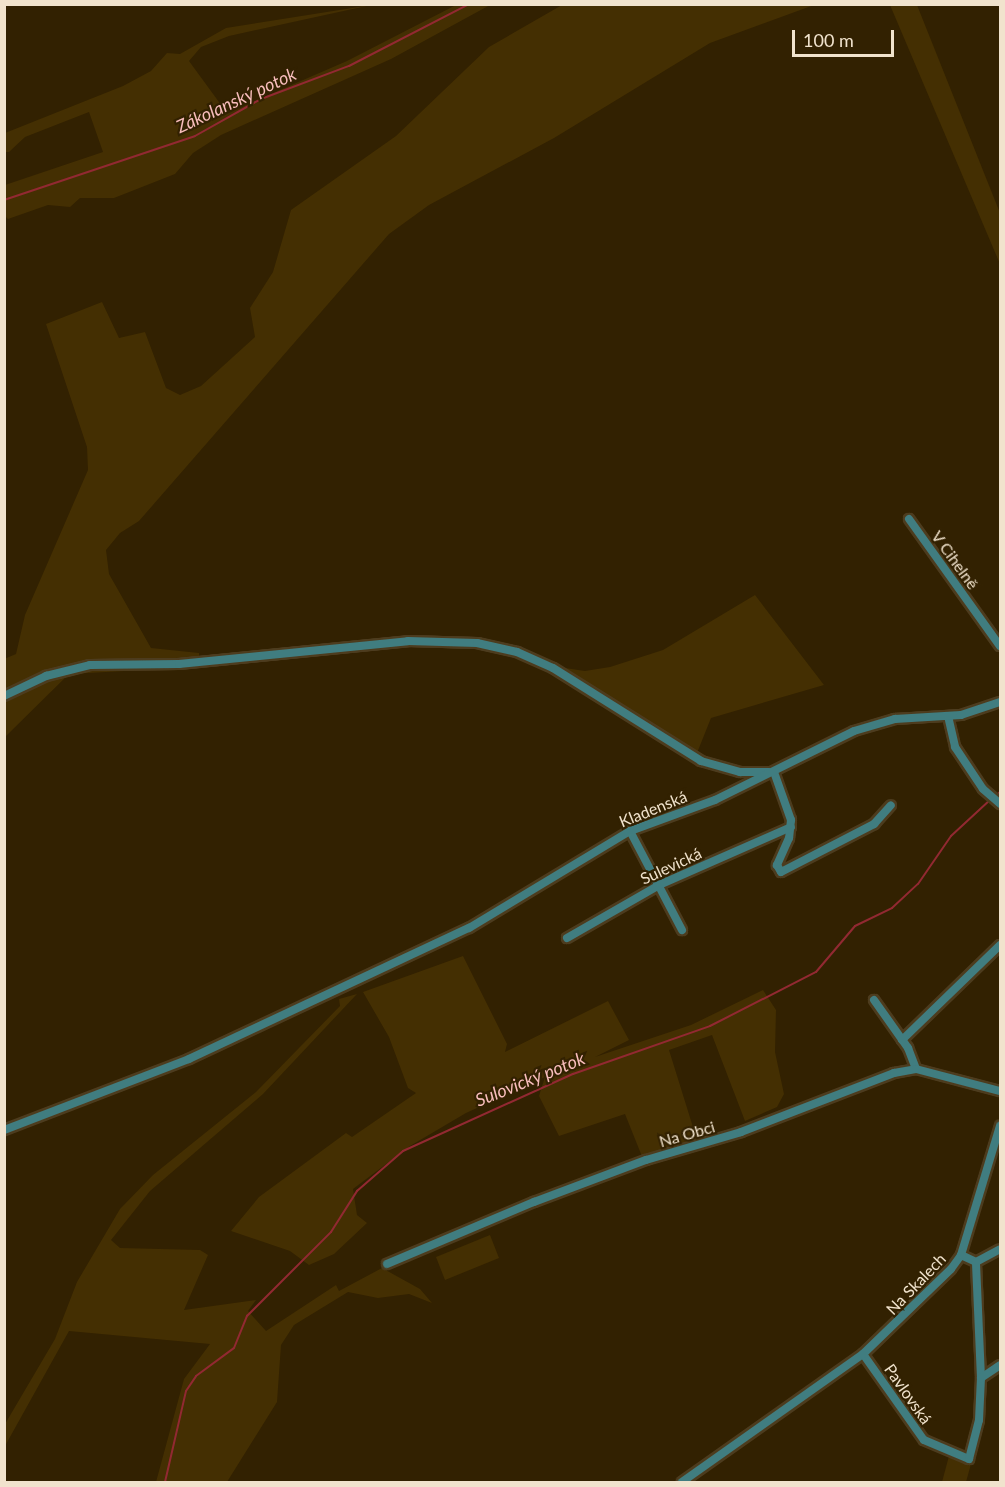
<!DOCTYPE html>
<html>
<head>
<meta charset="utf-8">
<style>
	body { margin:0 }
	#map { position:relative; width:1005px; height:1487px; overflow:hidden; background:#322101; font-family:Lato,sans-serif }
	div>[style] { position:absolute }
	.green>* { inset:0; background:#442f02 }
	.stream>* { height:2px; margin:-1px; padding:0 1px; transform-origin:1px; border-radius:1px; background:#922932 }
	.roads { filter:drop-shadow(2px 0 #4d3c1e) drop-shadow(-2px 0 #4d3c1e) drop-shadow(0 2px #4d3c1e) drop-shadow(0 -2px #4d3c1e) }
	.minor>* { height:8px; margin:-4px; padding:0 4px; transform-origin:4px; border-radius:4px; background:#407d80 }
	span { translate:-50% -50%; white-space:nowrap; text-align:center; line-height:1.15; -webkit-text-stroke:4.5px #322101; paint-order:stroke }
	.street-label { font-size:16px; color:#f1e3cd }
	.water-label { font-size:18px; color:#f8bdbc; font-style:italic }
	.frame { position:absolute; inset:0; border:6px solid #f1e3cd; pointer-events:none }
	.scale { position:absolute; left:792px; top:30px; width:102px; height:27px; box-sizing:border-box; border:3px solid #f1e3cd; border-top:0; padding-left:8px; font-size:18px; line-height:21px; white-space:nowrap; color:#f1e3cd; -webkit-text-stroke:4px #322101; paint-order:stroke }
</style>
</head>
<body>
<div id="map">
	<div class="green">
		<i style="clip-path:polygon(371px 5px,229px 36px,201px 47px,189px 61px,227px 113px,347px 61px,456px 5px,490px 5px,391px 59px,221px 135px,193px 153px,175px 174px,114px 198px,80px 198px,70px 207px,48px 205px,8px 219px,5px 216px,5px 185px,103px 152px,89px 112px,25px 137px,9px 152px,5px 152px,5px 133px,123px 86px,151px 71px,167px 53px,180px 54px,226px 28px)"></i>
		<i style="clip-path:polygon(562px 5px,814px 5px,710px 43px,554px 138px,429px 205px,389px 234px,139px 521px,120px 533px,106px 550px,109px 574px,151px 648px,199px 653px,199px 667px,69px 674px,5px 737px,4px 659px,16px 654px,25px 615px,88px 470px,87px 447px,46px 324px,102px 302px,119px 338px,145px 332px,166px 388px,180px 395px,201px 386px,255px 337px,250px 308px,273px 272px,291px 210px,396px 136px,489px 47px)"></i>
		<i style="clip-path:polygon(890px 5px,917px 5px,1000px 213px,1000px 264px)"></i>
		<i style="clip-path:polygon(755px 595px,824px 685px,711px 718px,697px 753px,565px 668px,585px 671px,610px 667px,663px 650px)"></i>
		<i style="clip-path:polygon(463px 956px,507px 1044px,505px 1052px,608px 1001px,629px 1040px,595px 1057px,691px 1025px,763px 990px,776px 1010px,775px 1052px,784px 1094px,777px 1107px,745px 1121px,712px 1035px,669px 1050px,697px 1140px,643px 1159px,625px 1114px,559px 1136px,539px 1096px,545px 1077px,466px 1113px,410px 1146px,353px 1189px,357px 1215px,367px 1223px,334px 1254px,309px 1265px,290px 1251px,231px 1231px,259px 1197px,346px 1133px,352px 1137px,416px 1093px,408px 1088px,389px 1037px,363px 992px)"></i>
		<i style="clip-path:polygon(357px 994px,263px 1094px,150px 1191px,111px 1240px,120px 1248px,200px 1250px,208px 1255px,184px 1310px,256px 1300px,248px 1311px,266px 1331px,336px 1285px,339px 1291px,382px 1268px,420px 1289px,432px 1303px,409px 1294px,378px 1298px,348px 1292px,294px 1325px,281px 1345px,277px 1402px,227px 1482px,156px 1482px,184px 1379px,210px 1344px,69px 1331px,5px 1446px,5px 1424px,55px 1339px,77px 1282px,120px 1209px,153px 1175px,256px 1092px,340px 1006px,339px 999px)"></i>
		<i style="clip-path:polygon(490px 1235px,499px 1258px,445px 1280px,436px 1257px)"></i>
		<i style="clip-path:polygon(949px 1456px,971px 1464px,966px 1482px,942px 1482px)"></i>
	</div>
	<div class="stream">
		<i style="left:4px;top:200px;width:201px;rotate:-18.5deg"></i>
		<i style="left:195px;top:136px;width:76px;rotate:-29.3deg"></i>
		<i style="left:261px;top:99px;width:94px;rotate:-20.6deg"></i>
		<i style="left:349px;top:66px;width:135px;rotate:-27.3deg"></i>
		<i style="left:995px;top:797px;width:7px;rotate:-45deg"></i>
		<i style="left:165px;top:1482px;width:93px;rotate:-77deg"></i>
		<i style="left:186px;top:1391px;width:18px;rotate:-56deg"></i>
		<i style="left:196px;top:1376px;width:47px;rotate:-36.4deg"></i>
		<i style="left:234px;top:1348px;width:35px;rotate:-68deg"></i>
		<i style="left:247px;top:1316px;width:119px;rotate:-45deg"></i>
		<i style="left:331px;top:1232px;width:49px;rotate:-57.6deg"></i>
		<i style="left:357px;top:1191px;width:61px;rotate:-41deg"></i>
		<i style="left:403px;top:1151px;width:187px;rotate:-24.4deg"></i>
		<i style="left:573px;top:1074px;width:145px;rotate:-19.3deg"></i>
		<i style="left:710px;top:1026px;width:119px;rotate:-27deg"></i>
		<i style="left:816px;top:972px;width:60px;rotate:-49.7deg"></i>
		<i style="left:855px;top:926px;width:41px;rotate:-25.9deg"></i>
		<i style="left:892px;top:908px;width:35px;rotate:-43deg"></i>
		<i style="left:918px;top:884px;width:58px;rotate:-55.5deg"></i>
		<i style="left:951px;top:836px;width:53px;rotate:-42.7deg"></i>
	</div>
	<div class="roads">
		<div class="minor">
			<i style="left:909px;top:519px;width:156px;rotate:54.4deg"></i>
			<i style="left:4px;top:696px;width:47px;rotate:-25.5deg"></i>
			<i style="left:46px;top:676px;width:45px;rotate:-14deg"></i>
			<i style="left:90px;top:665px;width:89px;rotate:-0.6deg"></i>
			<i style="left:179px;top:664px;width:230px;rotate:-5.7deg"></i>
			<i style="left:408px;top:641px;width:69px;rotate:1.7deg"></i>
			<i style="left:477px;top:643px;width:41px;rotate:12.7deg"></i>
			<i style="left:517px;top:652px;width:39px;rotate:24deg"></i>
			<i style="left:553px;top:668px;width:175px;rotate:32.1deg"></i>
			<i style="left:701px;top:761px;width:41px;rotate:15.8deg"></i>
			<i style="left:740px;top:772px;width:29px"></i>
			<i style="left:948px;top:716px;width:32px;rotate:77deg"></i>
			<i style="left:955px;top:747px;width:50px;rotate:56.3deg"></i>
			<i style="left:983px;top:789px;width:23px;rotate:41deg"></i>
			<i style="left:774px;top:772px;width:51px;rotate:70.5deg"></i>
			<i style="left:791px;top:820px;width:18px;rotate:96deg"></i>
			<i style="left:789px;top:838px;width:30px;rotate:114deg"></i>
			<i style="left:777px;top:865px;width:8px;rotate:60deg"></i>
			<i style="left:781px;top:872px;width:105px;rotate:-27.3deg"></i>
			<i style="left:874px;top:824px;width:25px;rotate:-48deg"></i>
			<i style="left:630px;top:831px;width:112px;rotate:62.3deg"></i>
			<i style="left:567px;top:938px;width:106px;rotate:-29.9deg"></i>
			<i style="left:659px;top:885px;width:144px;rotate:-23.7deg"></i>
			<i style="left:874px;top:1000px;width:59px;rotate:54.7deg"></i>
			<i style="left:908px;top:1048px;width:22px;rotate:69deg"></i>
			<i style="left:902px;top:1040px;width:136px;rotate:-44.1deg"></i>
			<i style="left:4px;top:1130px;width:198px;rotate:-21deg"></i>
			<i style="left:189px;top:1059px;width:309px;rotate:-25.1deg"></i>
			<i style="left:469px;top:928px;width:188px;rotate:-31.1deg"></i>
			<i style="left:630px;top:831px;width:90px;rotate:-20deg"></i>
			<i style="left:715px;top:800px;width:155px;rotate:-26.4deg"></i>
			<i style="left:854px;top:731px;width:43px;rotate:-16.3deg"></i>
			<i style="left:895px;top:719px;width:66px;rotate:-3.5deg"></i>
			<i style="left:961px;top:715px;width:41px;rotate:-18.4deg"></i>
			<i style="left:961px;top:1255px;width:17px;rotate:25deg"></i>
			<i style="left:976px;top:1262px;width:27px;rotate:-28deg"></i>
			<i style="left:387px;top:1264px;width:160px;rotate:-22.9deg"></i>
			<i style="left:534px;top:1202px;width:120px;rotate:-20.6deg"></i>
			<i style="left:646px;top:1160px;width:99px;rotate:-16.4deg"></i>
			<i style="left:741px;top:1132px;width:164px;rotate:-21.1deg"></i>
			<i style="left:894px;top:1073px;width:22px;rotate:-10deg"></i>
			<i style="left:916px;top:1069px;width:87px;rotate:14.7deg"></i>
			<i style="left:863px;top:1354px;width:105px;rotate:54.7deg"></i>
			<i style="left:924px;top:1440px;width:49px;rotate:22.9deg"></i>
			<i style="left:969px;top:1459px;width:40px;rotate:-75.6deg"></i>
			<i style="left:979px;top:1420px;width:42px;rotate:-87.3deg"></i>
			<i style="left:981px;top:1378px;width:116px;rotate:-92.5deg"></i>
			<i style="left:981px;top:1378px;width:23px;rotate:-34deg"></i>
			<i style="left:682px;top:1482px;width:222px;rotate:-35.3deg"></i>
			<i style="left:863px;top:1354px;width:122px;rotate:-44deg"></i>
			<i style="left:951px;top:1269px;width:17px;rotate:-54deg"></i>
			<i style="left:961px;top:1255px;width:135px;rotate:-73.2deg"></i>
		</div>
	</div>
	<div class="street-label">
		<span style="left:955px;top:560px;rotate:54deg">V Cihelně</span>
		<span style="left:653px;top:809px;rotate:-22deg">Kladenská</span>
		<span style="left:671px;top:866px;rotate:-25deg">Sulevická</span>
		<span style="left:687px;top:1134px;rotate:-16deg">Na Obci</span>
		<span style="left:916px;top:1284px;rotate:-46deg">Na Skalech</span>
		<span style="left:908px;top:1394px;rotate:55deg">Pavlovská</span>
	</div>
	<div class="water-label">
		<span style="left:236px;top:100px;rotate:-25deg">Zákolanský potok</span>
		<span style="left:530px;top:1079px;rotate:-22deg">Sulovický potok</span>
	</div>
	<div class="frame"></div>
	<div class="scale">100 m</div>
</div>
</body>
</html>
